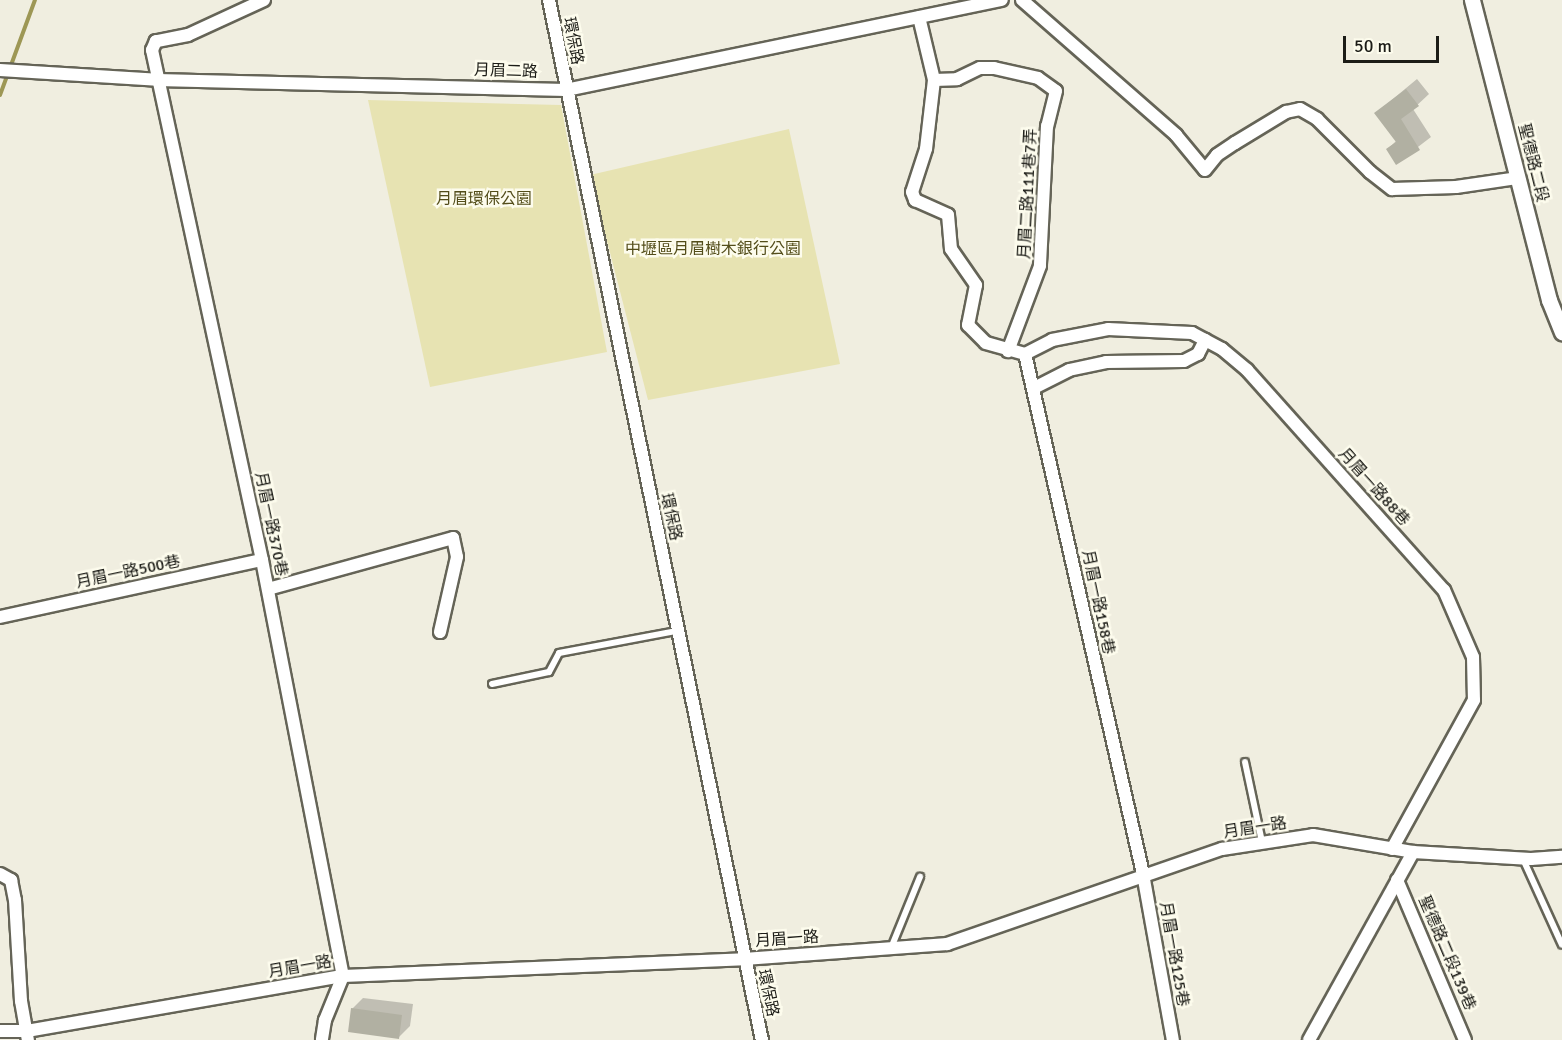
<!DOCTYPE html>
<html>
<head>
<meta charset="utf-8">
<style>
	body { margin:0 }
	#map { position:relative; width:1562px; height:1040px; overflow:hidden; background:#f0eee0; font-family:Signika,"Noto Sans TC",sans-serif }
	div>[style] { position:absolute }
	.green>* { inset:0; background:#e7e3b2 }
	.shadow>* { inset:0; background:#0003 }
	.stream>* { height:4px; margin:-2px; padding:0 2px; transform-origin:2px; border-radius:2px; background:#9d9755 }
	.building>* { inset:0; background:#b1b0a2 }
	.roads { filter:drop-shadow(2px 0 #656457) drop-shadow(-2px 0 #656457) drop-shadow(0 2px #656457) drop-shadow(0 -2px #656457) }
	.service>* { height:6px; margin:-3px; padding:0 3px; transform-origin:3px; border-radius:3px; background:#fff }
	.minor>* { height:12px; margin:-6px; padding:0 6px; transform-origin:6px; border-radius:6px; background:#fff }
	.tertiary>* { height:15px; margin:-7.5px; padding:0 7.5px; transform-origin:7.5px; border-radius:7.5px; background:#fff }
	span { translate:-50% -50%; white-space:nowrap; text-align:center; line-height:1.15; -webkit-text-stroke:5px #fdfced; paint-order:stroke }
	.street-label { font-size:16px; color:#1c1c17 }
	.park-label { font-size:16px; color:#534d1a }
	.scale { position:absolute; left:1343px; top:36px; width:96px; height:27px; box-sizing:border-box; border:3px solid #1c1c17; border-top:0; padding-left:8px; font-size:18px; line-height:21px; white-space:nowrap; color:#1c1c17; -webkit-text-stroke:4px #fdfced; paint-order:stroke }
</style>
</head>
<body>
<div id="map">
	<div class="green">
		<i style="clip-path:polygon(368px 100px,561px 105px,607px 352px,430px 387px)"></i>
		<i style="clip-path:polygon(789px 129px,840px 364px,648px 400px,590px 175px)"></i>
	</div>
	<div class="shadow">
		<i style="clip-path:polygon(1417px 79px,1429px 94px,1413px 109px,1431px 137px,1397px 163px,1388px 149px,1397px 140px,1376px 113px)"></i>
		<i style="clip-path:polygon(363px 998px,413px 1004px,410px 1026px,399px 1037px,352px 1009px)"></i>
	</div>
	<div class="stream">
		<i style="left:0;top:95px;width:101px;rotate:-69.8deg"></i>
	</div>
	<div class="building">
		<i style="clip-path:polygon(1406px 89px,1419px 106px,1401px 119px,1420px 150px,1396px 165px,1386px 149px,1396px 142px,1374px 113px)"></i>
		<i style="clip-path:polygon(351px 1008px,402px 1015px,399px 1039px,348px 1032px)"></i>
	</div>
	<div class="roads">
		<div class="service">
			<i style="left:492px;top:684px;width:58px;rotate:-11.9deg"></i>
			<i style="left:549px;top:672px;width:21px;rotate:-62deg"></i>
			<i style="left:559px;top:653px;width:120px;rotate:-10.6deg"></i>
			<i style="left:1245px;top:762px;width:82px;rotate:78deg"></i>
			<i style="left:1523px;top:859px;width:94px;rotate:65.6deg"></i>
			<i style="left:891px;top:948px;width:77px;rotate:-67.8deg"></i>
		</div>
		<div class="minor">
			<i style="left:264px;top:0;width:84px;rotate:155.3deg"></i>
			<i style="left:188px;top:35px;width:33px;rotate:169deg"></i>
			<i style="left:156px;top:41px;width:10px;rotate:114deg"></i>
			<i style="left:152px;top:50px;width:522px;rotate:77.83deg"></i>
			<i style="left:262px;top:560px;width:424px;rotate:79deg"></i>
			<i style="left:343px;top:976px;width:48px;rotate:112.2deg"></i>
			<i style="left:325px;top:1020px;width:20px;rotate:99deg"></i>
			<i style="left:549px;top:0;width:1062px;rotate:78.43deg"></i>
			<i style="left:1022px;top:0;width:205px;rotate:41.2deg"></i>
			<i style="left:1176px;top:135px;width:45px;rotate:50.4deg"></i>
			<i style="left:1205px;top:170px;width:19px;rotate:-51deg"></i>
			<i style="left:1217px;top:155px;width:22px;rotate:-34deg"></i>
			<i style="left:1235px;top:143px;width:60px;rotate:-31.3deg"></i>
			<i style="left:1286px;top:112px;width:14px;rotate:-12deg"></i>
			<i style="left:1300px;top:109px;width:20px;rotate:30deg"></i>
			<i style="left:1317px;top:119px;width:75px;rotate:45deg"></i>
			<i style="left:1370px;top:172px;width:28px;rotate:38deg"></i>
			<i style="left:1392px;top:189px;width:64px;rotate:-1.8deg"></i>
			<i style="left:1456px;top:187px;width:63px;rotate:-8.3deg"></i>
			<i style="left:919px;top:17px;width:65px;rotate:76.6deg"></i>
			<i style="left:934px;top:80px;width:69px;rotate:96.6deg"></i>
			<i style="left:926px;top:149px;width:45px;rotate:108deg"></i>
			<i style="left:912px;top:192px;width:9px;rotate:69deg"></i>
			<i style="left:915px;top:200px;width:36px;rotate:24deg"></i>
			<i style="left:948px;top:215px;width:34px;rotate:85deg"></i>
			<i style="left:951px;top:249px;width:44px;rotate:55.2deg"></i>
			<i style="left:976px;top:285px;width:41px;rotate:101.3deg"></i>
			<i style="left:968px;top:325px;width:25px;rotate:45deg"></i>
			<i style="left:986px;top:343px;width:41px;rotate:15.8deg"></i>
			<i style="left:1025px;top:354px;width:533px;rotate:77.21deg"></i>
			<i style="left:1143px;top:874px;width:169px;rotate:79.8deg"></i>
			<i style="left:0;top:70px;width:157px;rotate:3.6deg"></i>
			<i style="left:157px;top:80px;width:409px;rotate:1.4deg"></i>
			<i style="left:566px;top:90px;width:445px;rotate:-11.7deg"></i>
			<i style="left:934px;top:80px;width:23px;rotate:-2deg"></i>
			<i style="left:957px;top:79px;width:25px;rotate:-26deg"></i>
			<i style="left:980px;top:68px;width:14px"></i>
			<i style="left:994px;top:68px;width:45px;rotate:12.8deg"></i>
			<i style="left:1038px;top:78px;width:22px;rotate:36deg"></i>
			<i style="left:1056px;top:91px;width:36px;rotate:104deg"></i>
			<i style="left:1047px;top:126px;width:140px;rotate:92.9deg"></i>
			<i style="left:1040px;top:266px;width:91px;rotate:110.6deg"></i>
			<i style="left:1025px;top:354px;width:30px;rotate:-27deg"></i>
			<i style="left:1052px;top:340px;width:57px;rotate:-11.1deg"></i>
			<i style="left:1108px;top:329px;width:84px;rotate:2.7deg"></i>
			<i style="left:1192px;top:333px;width:34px;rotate:28deg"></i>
			<i style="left:1222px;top:349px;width:33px;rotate:40deg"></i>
			<i style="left:1247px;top:370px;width:295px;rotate:48.2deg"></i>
			<i style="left:1444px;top:590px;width:73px;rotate:66.6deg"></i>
			<i style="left:1473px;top:657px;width:43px;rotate:88.7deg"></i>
			<i style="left:1474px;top:700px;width:170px;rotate:118.8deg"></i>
			<i style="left:1034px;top:388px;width:39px;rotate:-27deg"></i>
			<i style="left:1069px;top:370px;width:38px;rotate:-12deg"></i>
			<i style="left:1106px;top:362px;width:78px;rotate:-0.7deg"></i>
			<i style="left:1184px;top:361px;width:16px;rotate:-27deg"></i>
			<i style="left:1198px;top:354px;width:16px;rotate:-63deg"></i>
			<i style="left:268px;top:589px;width:192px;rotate:-15.4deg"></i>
			<i style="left:453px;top:538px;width:19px;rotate:78deg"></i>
			<i style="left:457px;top:557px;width:77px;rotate:102.8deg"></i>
			<i style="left:0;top:617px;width:268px;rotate:-12.3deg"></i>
			<i style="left:0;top:874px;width:13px;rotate:29deg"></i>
			<i style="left:11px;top:880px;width:20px;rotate:79deg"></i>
			<i style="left:15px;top:900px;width:101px;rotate:86.6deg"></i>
			<i style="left:21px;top:1001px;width:40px;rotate:80deg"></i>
			<i style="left:1397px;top:880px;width:174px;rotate:67deg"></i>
			<i style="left:0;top:1031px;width:27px"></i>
			<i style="left:27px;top:1031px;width:321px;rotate:-9.9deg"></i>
			<i style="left:343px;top:976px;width:401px;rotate:-2.4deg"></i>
			<i style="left:744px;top:959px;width:204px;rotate:-4.2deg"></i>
			<i style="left:947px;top:944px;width:291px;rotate:-19.1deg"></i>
			<i style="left:1222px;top:849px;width:92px;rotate:-8.7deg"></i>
			<i style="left:1313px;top:835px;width:101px;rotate:9.6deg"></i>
			<i style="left:1413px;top:852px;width:118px;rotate:3.4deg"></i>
			<i style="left:1531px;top:859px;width:31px;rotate:-4deg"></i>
			<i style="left:1309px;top:1040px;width:215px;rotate:-61deg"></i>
		</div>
		<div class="tertiary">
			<i style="left:1472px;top:0;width:310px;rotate:75.6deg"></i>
			<i style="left:1549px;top:300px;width:35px;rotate:68deg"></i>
		</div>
	</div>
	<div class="street-label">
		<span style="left:573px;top:41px;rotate:79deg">環保路</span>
		<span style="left:506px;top:71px;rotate:2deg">月眉二路</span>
		<span style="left:1533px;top:163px;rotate:76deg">聖德路二段</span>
		<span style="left:1028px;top:194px;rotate:-87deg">月眉二路111巷7弄</span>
		<span style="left:1374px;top:487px;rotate:48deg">月眉一路88巷</span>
		<span style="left:671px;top:517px;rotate:78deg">環保路</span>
		<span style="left:271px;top:524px;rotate:78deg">月眉一路370巷</span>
		<span style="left:128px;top:572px;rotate:-12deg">月眉一路500巷</span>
		<span style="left:1098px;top:602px;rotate:78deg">月眉一路158巷</span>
		<span style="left:1255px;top:828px;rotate:-9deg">月眉一路</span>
		<span style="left:787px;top:939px;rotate:-4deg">月眉一路</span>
		<span style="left:1447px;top:953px;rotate:67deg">聖德路二段139巷</span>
		<span style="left:1174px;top:954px;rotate:80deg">月眉一路125巷</span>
		<span style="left:300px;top:967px;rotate:-10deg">月眉一路</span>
		<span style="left:768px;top:993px;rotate:78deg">環保路</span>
	</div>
	<div class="park-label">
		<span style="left:484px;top:199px">月眉環保公園</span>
		<span style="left:713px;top:249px">中壢區月眉樹木銀行公園</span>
	</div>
	<div class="scale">50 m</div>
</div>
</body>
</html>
